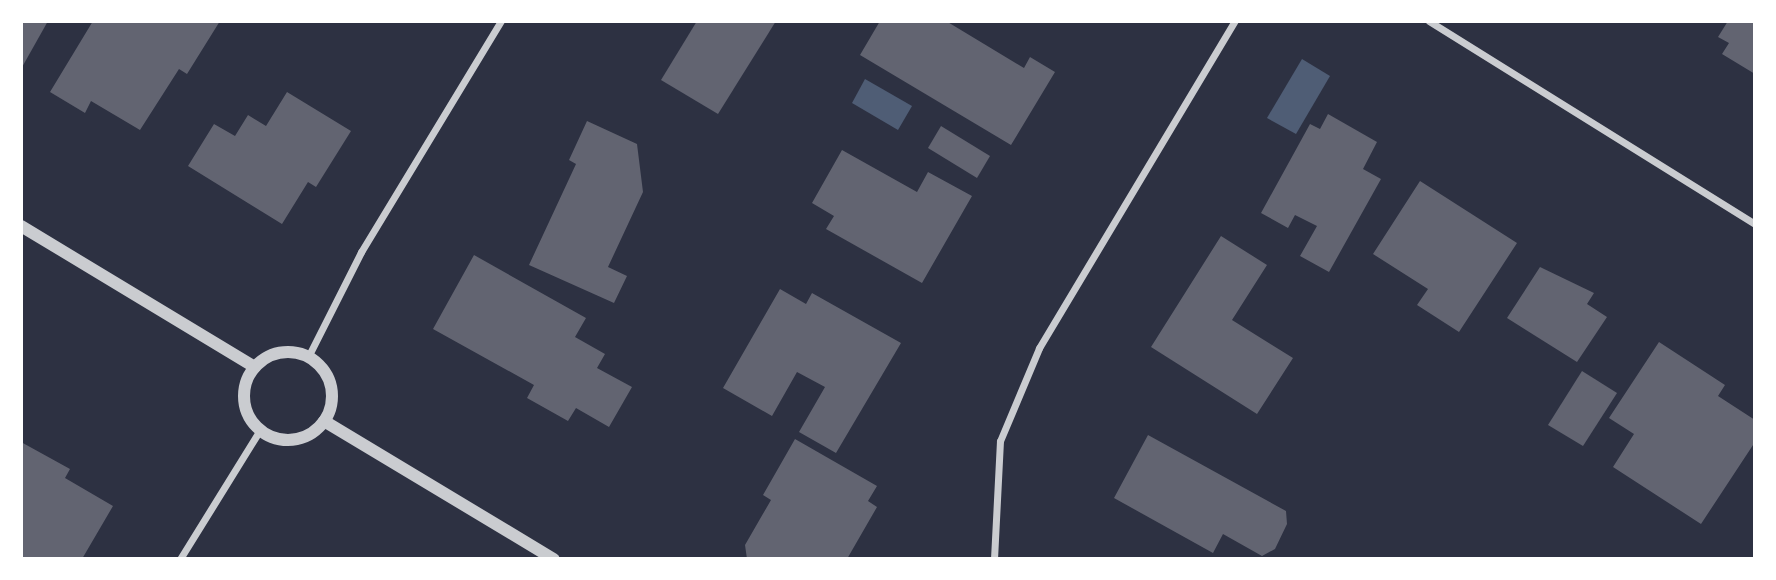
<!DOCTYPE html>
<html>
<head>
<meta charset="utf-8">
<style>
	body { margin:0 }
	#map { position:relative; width:1776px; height:580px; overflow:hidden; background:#2d3142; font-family:"PT Sans",sans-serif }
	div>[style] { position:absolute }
	.water>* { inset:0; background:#4f5d75 }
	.building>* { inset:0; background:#626471 }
	.minor>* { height:7px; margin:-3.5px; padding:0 3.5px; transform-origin:3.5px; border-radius:3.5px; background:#caccd0 }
	.tertiary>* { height:12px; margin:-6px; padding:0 6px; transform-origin:6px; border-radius:6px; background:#caccd0 }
	.tertiary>.ring { margin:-6px; padding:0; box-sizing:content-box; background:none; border:12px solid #caccd0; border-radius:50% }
	span { translate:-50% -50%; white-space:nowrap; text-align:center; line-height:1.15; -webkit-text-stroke:5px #fff; paint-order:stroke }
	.frame { position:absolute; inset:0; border:23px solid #fff; pointer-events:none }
</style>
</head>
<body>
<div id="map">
	<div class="water">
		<i style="clip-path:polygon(1302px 59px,1330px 76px,1296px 134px,1267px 118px)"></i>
		<i style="clip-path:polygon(865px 79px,912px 106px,898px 130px,852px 103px)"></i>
	</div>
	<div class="building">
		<i style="clip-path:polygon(21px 21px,48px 21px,21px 69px)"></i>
		<i style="clip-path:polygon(93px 21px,220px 21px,187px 74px,179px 69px,140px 130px,91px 101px,85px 113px,50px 92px)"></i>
		<i style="clip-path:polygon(697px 21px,776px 21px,718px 114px,661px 80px)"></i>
		<i style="clip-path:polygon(880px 21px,946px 21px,1024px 68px,1030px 57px,1055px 72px,1011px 145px,860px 55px)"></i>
		<i style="clip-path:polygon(1728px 21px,1755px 21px,1755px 74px,1722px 54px,1729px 43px,1718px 37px)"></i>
		<i style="clip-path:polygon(287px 92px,351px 131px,316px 187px,308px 182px,282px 224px,188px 166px,214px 124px,235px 136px,248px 115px,266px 126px)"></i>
		<i style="clip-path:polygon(1328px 114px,1377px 142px,1363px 169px,1381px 179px,1329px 272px,1300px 256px,1317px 226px,1295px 215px,1288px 228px,1261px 213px,1310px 124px,1320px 129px)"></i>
		<i style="clip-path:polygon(587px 121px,637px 144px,643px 192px,608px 267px,627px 276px,614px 303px,529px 265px,576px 164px,569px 160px)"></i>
		<i style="clip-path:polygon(941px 126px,990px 156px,977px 178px,928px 148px)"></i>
		<i style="clip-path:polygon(842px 150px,917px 192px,928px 172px,972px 196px,922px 283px,826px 229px,834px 216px,812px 203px)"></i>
		<i style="clip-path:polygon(1420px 181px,1517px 243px,1459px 332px,1417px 305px,1428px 289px,1373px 254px)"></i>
		<i style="clip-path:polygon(1221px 236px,1267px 265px,1232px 320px,1293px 358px,1257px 414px,1151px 347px)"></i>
		<i style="clip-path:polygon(474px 255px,586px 318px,575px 337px,605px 354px,597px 368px,632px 387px,609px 427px,576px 408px,568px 421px,527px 398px,534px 385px,433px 329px)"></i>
		<i style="clip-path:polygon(1540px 267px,1594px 293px,1587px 304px,1607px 317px,1577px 362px,1507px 318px)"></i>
		<i style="clip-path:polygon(780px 289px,806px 304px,812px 293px,901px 343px,836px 453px,799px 432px,825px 387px,797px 372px,772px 416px,723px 388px)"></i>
		<i style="clip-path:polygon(1659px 342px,1725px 385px,1718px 396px,1755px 420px,1755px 442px,1701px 524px,1613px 467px,1634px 434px,1609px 418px)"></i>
		<i style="clip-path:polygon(1582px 371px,1617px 393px,1583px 446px,1548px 425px)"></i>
		<i style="clip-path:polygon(1148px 435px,1286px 511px,1287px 524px,1275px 549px,1262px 556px,1223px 534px,1213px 553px,1114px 498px)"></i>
		<i style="clip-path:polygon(795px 439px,877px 486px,868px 501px,877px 507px,847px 559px,747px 559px,745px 545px,771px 500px,763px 495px)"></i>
		<i style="clip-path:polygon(21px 442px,70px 469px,65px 478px,113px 506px,82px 559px,21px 559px)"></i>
	</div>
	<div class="minor">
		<i style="left:1429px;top:21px;width:384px;rotate:31.9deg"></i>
		<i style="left:308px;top:357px;width:118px;rotate:-63.2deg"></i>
		<i style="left:361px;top:252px;width:270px;rotate:-58.8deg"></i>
		<i style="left:180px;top:559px;width:152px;rotate:-58.2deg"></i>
		<i style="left:994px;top:559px;width:118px;rotate:-87.1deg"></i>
		<i style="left:1000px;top:441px;width:101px;rotate:-67.2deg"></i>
		<i style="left:1039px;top:348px;width:381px;rotate:-59.1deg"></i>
	</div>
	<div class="tertiary">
		<i style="left:21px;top:226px;width:273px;rotate:31.1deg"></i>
		<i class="ring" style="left:244px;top:352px;width:76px;height:76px"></i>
		<i style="left:324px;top:421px;width:268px;rotate:31deg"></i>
	</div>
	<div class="frame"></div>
</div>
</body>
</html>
